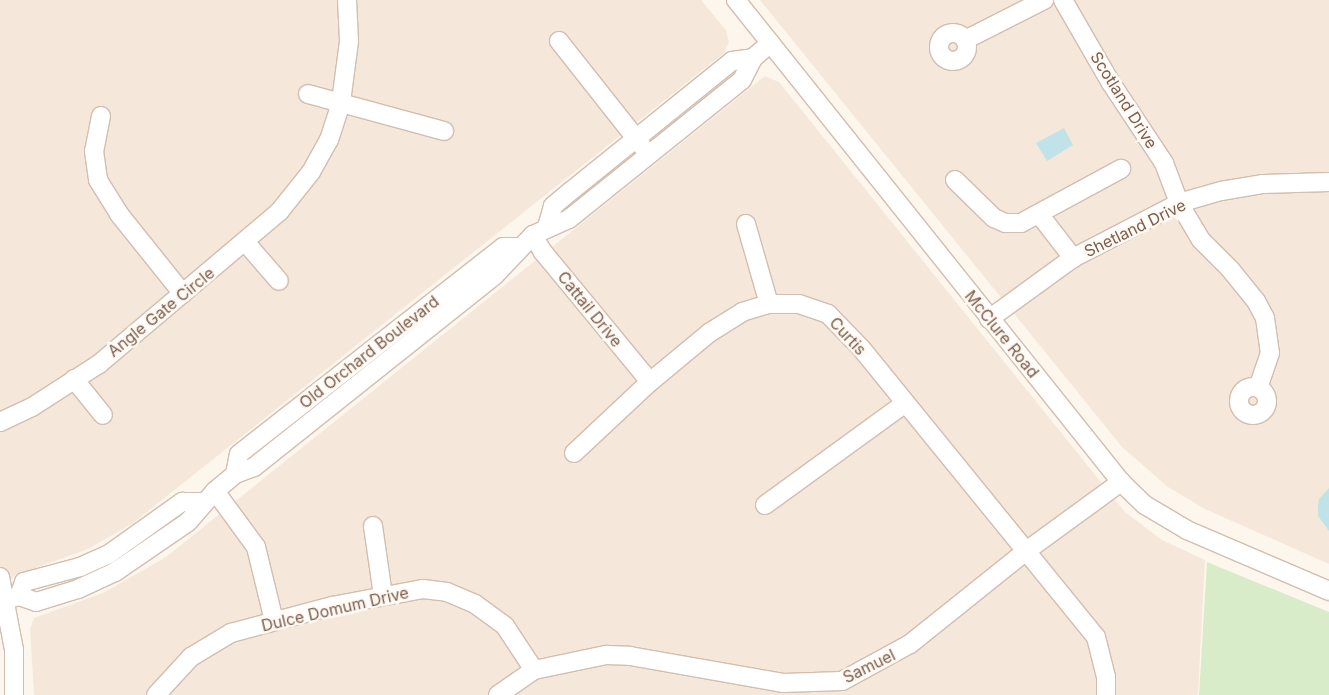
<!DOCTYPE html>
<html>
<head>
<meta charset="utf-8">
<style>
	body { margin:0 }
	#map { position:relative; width:1329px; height:695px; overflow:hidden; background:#fdf6ec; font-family:Inter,sans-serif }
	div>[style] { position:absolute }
	.residential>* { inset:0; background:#f5e8da }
	.green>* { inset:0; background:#d8ecc9 }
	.water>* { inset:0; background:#bfe3e8 }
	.roads { filter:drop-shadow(1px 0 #d1beb0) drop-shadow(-1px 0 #d1beb0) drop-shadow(0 1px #d1beb0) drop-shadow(0 -1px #d1beb0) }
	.minor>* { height:18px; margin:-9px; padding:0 9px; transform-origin:9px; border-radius:9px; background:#fff }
	.minor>.ring { margin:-9px; padding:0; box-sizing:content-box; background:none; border:18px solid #fff; border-radius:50% }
	span { translate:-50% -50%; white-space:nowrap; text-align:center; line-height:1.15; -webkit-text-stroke:5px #fffaf3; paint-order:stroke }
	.street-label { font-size:16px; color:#7a5c4d }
</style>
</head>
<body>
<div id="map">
	<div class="residential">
		<i style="clip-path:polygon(0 0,701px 0,726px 30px,729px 42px,724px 53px,133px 523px,88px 549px,16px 575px,0 588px)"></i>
		<i style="clip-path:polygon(760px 0,1329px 0,1329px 564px,1205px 509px,1168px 487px,1122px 447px)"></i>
		<i style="clip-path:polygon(765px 76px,779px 82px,1125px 512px,1162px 540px,1205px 560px,1198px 695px,34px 695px,30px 629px,34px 618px,103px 593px,166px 557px)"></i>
	</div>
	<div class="green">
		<i style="clip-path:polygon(1207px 562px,1329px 612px,1329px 695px,1199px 695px)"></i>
	</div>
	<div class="water">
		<i style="clip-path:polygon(1064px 128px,1073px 145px,1047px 161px,1036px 143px)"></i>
		<i style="clip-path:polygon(1329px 488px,1329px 531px,1318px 516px,1318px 506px,1319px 499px)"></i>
	</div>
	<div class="roads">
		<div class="minor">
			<i style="left:736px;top:0;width:617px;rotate:51.38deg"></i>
			<i style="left:1121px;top:482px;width:33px;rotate:44deg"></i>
			<i style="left:1145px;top:505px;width:49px;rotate:30.8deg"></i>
			<i style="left:1187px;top:530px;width:155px;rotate:23.2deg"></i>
			<i style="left:1063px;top:0;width:96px;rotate:60deg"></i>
			<i style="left:1111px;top:83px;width:96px;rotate:56.5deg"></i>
			<i style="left:1164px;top:163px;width:43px;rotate:69.4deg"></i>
			<i style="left:1179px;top:203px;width:43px;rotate:59.3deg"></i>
			<i style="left:1201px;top:240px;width:41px;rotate:45deg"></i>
			<i style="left:1230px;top:269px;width:41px;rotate:50.9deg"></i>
			<i style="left:1256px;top:301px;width:19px;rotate:62deg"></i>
			<i style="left:1265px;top:318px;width:35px;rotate:82deg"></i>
			<i style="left:1270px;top:353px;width:36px;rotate:109deg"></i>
			<i class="ring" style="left:939px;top:33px;width:10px;height:10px"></i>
			<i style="left:965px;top:40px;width:89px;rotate:-26.9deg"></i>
			<i style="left:559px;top:41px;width:134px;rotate:51.7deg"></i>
			<i style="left:308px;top:94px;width:141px;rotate:15.2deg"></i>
			<i style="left:101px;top:116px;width:36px;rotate:101deg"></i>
			<i style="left:94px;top:151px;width:29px;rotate:82deg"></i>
			<i style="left:98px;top:180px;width:40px;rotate:58deg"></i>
			<i style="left:119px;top:214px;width:102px;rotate:51.3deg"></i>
			<i style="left:955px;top:180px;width:54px;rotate:44.3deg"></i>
			<i style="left:994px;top:218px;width:12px;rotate:24deg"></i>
			<i style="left:1005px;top:223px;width:16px"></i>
			<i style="left:1021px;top:223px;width:114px;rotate:-28.4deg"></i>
			<i style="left:1039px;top:214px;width:56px;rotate:52.3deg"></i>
			<i style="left:746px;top:224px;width:83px;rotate:74deg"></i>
			<i style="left:547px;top:227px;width:22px;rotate:-74deg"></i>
			<i style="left:553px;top:206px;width:23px;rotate:-40deg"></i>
			<i style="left:571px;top:191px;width:207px;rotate:-38.9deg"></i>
			<i style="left:732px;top:61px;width:21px;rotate:-8deg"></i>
			<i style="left:533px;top:235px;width:20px;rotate:60deg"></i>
			<i style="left:543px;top:252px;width:168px;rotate:50.5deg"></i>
			<i style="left:246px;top:243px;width:50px;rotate:49deg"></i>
			<i style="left:989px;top:319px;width:104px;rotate:-36deg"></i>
			<i style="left:1073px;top:258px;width:119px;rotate:-27.4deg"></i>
			<i style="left:1179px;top:203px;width:44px;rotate:-15.9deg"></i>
			<i style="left:1221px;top:191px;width:43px;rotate:-9.5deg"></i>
			<i style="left:1263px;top:184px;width:66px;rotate:-1.7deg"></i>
			<i style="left:74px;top:379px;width:46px;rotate:51.1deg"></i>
			<i class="ring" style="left:1239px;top:387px;width:10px;height:10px"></i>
			<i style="left:0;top:422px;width:35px;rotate:-25deg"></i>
			<i style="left:32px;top:407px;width:80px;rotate:-32.7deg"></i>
			<i style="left:99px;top:364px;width:236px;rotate:-40.2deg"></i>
			<i style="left:279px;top:212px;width:51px;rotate:-51.3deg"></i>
			<i style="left:311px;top:172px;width:37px;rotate:-61deg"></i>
			<i style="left:329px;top:140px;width:40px;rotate:-72deg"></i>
			<i style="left:341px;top:102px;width:62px;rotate:-82.5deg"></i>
			<i style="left:349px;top:41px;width:41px;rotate:-92.8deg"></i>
			<i style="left:574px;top:453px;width:104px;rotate:-43.1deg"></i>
			<i style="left:650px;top:382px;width:77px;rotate:-39.7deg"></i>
			<i style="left:709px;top:333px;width:39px;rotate:-32deg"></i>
			<i style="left:742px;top:312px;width:28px;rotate:-17deg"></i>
			<i style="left:769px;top:304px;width:30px"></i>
			<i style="left:799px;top:304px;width:31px;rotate:19deg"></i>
			<i style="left:828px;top:314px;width:47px;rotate:45.9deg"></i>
			<i style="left:861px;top:348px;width:372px;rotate:50.9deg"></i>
			<i style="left:1096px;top:637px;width:41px;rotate:76deg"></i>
			<i style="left:1106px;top:677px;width:18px;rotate:90deg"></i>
			<i style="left:235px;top:474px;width:20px;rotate:-79deg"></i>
			<i style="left:239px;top:454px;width:335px;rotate:-38.1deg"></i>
			<i style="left:503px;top:247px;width:15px"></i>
			<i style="left:215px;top:491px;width:69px;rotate:53.8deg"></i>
			<i style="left:256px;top:547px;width:76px;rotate:76.3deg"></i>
			<i style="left:765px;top:505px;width:172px;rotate:-36deg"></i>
			<i style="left:373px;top:526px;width:70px;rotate:81.8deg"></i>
			<i style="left:0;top:577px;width:74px;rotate:79.1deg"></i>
			<i style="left:14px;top:650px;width:45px;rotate:90deg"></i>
			<i style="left:19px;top:596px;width:15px;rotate:-70deg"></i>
			<i style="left:24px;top:582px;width:58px;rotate:-15deg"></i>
			<i style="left:80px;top:567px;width:32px;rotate:-24deg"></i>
			<i style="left:109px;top:554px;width:90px;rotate:-35.5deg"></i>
			<i style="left:182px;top:502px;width:21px"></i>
			<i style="left:5px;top:600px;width:15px;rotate:-16deg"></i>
			<i style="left:19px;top:596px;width:18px;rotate:19deg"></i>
			<i style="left:36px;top:602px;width:44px;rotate:-17.2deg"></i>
			<i style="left:78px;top:589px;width:41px;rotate:-24.7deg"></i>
			<i style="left:115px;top:572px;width:88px;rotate:-34.4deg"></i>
			<i style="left:188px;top:522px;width:41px;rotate:-48.9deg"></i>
			<i style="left:215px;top:491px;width:26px;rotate:-40deg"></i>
			<i style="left:235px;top:474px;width:20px;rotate:-20deg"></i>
			<i style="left:254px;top:467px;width:307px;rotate:-38.5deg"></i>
			<i style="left:494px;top:276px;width:57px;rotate:-46.4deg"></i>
			<i style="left:533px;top:235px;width:39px;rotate:-24deg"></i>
			<i style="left:569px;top:219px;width:222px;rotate:-38.8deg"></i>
			<i style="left:742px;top:80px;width:25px;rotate:-63deg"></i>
			<i style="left:753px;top:58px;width:23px;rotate:-40deg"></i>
			<i style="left:156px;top:695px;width:52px;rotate:-47.4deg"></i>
			<i style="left:191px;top:657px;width:47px;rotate:-31deg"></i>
			<i style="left:231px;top:633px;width:105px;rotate:-15deg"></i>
			<i style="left:332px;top:606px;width:93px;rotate:-10.6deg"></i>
			<i style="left:423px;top:589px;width:24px;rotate:7deg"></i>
			<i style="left:447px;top:592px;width:30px;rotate:23deg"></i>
			<i style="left:475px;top:604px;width:37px;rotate:36deg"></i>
			<i style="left:505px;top:626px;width:53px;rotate:56.6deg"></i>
			<i style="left:498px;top:695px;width:44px;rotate:-34.8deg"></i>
			<i style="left:534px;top:670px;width:74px;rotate:-11.8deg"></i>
			<i style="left:606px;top:655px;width:24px;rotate:2deg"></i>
			<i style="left:630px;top:656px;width:155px;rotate:10deg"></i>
			<i style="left:783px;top:683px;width:59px;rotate:-1.9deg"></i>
			<i style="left:842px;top:681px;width:77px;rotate:-28.6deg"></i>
			<i style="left:910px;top:644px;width:147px;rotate:-38.7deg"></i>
			<i style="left:1025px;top:552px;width:119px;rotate:-36.1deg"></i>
		</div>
	</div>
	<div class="street-label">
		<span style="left:1124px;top:100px;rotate:58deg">Scotland Drive</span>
		<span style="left:1135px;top:228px;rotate:-26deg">Shetland Drive</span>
		<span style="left:590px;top:309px;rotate:51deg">Cattail Drive</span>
		<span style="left:161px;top:312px;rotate:-39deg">Angle Gate Circle</span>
		<span style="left:1002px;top:334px;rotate:51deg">McClure Road</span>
		<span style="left:848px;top:336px;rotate:47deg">Curtis</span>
		<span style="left:369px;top:352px;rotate:-38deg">Old Orchard Boulevard</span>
		<span style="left:335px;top:609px;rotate:-13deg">Dulce Domum Drive</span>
		<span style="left:869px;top:666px;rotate:-26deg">Samuel</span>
	</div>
</div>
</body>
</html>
